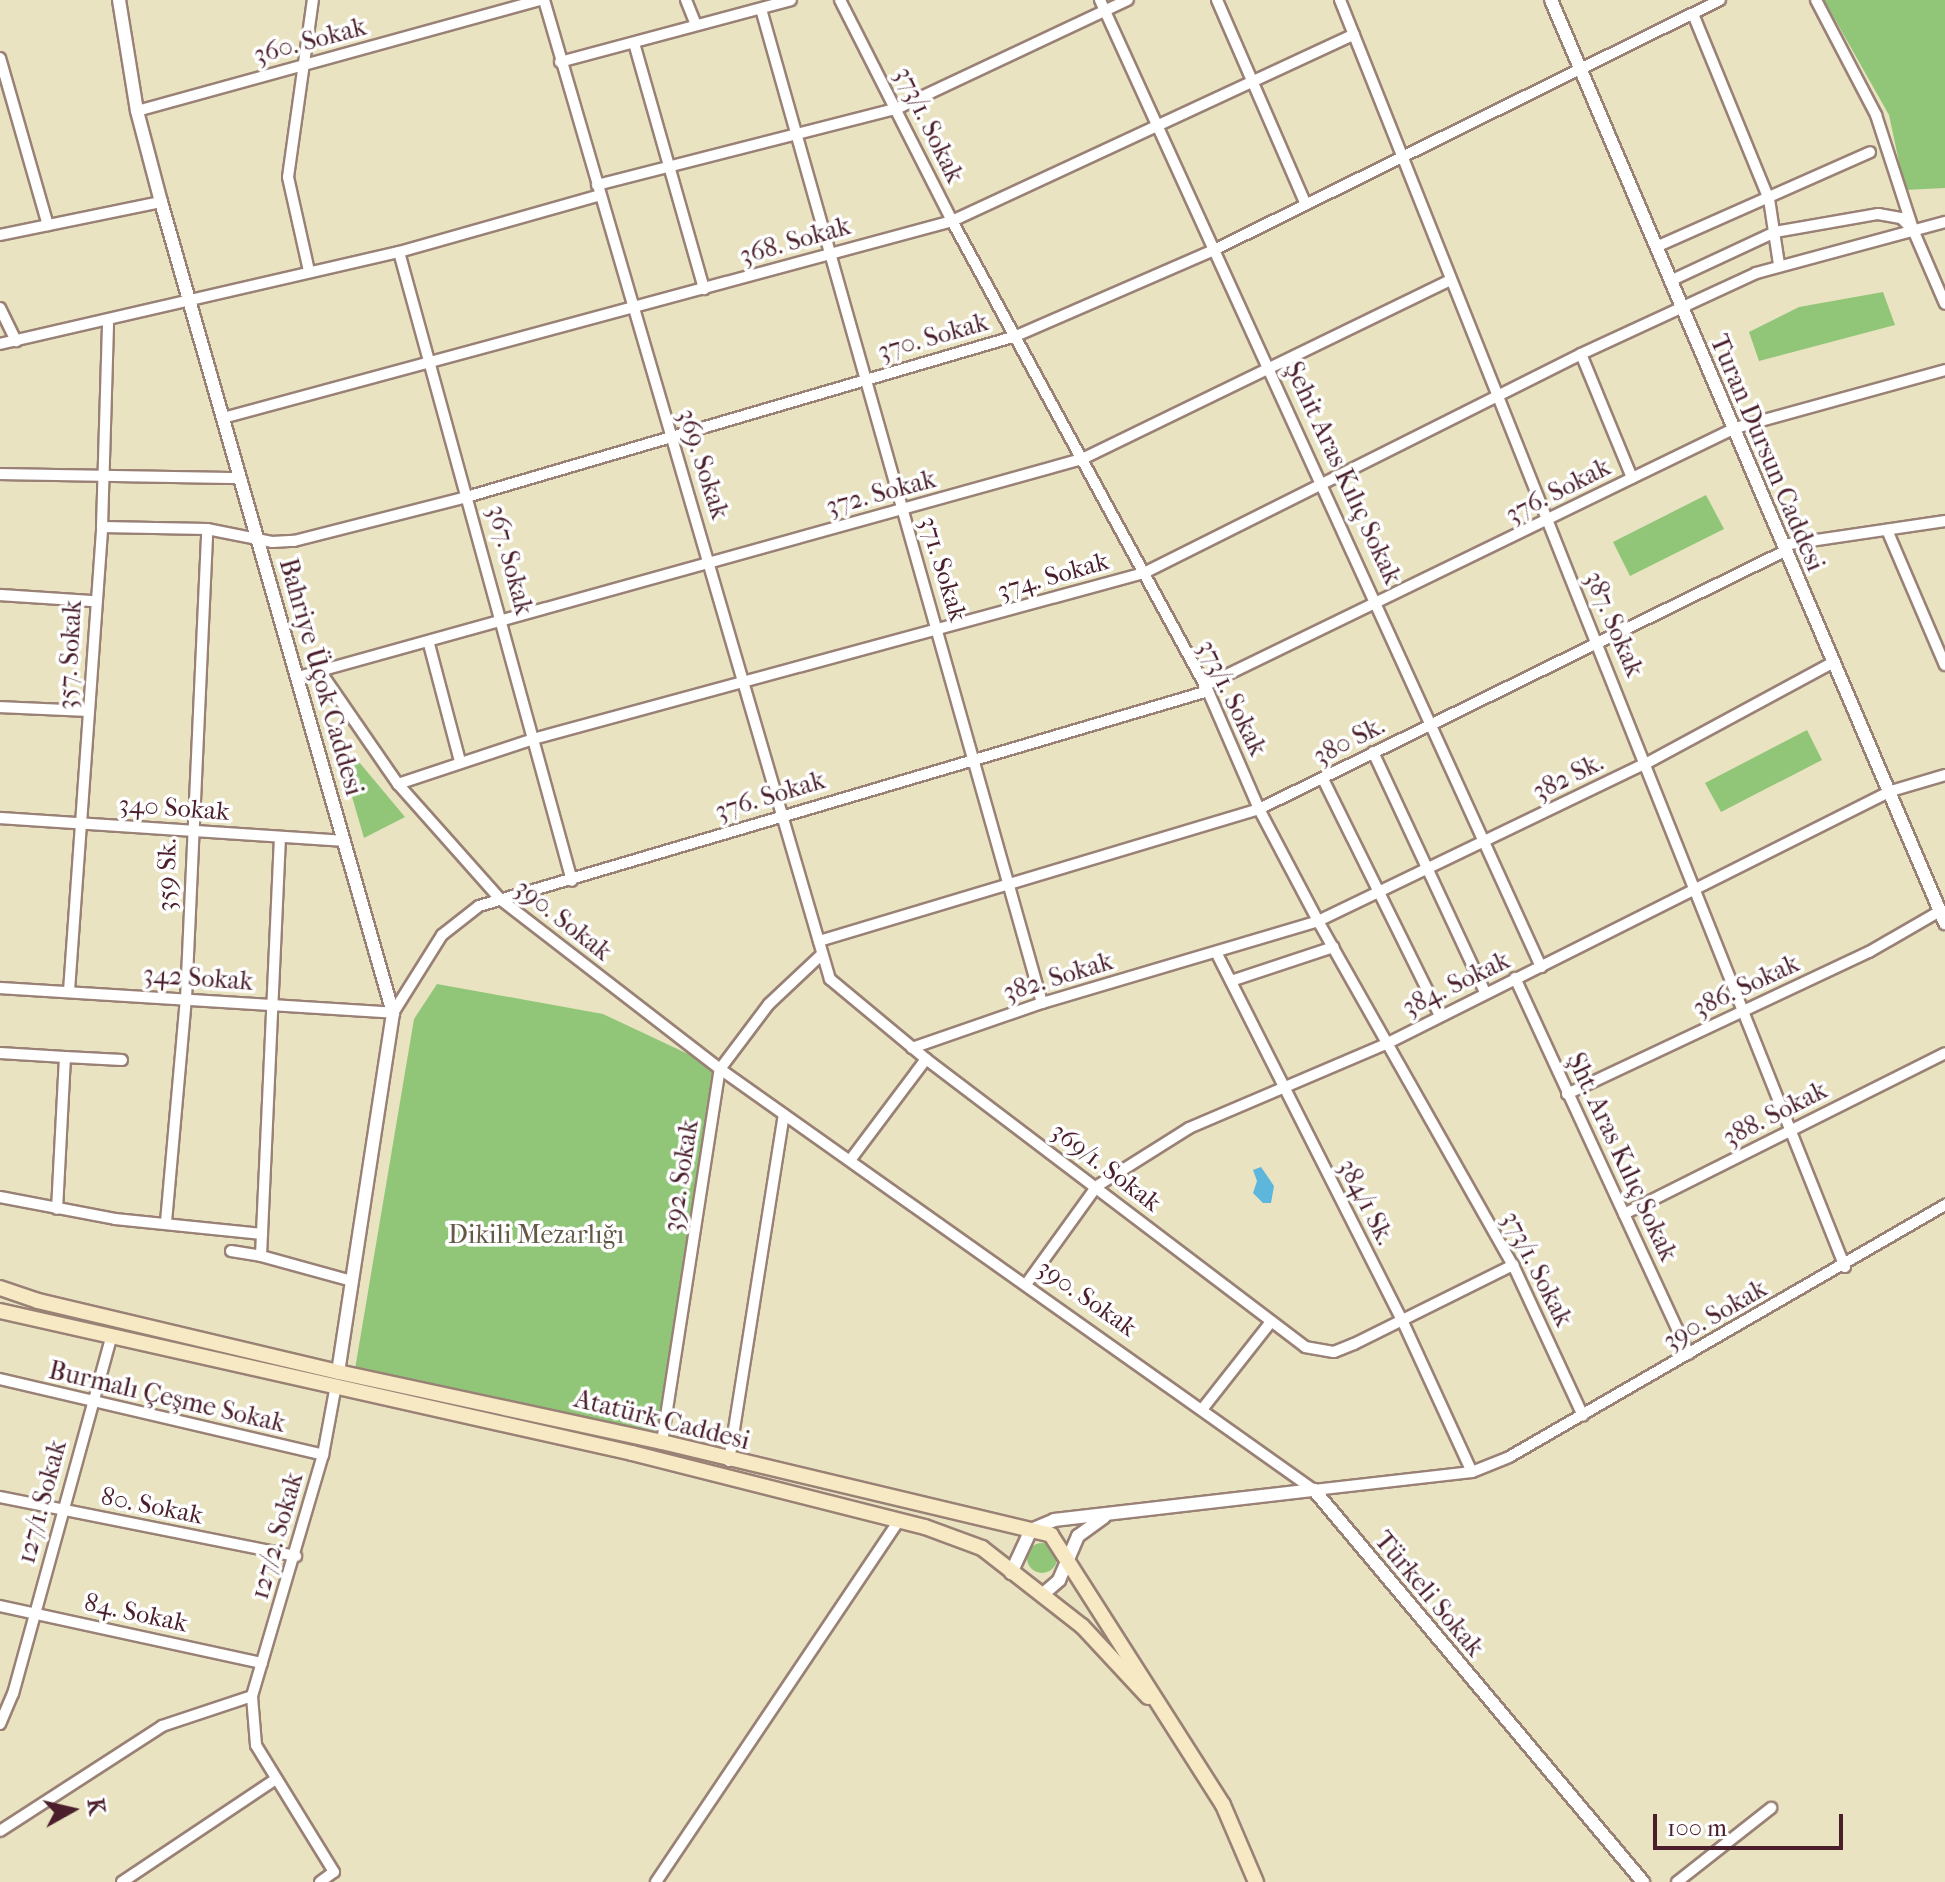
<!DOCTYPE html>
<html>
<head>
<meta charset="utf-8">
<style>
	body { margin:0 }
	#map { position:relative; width:1945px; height:1882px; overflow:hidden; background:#e9e3c2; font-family:"IM FELL French Canon",serif }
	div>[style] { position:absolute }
	.green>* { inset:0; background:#91c678 }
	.round { border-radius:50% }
	.water>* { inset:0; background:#5db6db }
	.roads { filter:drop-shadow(2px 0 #9a8176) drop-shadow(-2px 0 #9a8176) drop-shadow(0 2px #9a8176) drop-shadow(0 -2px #9a8176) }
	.minor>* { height:10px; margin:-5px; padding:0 5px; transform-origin:5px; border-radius:5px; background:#fff }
	.tertiary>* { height:12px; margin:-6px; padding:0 6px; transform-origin:6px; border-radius:6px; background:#fff }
	.secondary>* { height:14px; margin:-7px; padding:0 7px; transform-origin:7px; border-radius:7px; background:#f7e9c3 }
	span { translate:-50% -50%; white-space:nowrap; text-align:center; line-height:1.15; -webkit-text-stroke:7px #fff; paint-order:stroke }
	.street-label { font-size:26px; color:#4a1f2b }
	.park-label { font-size:26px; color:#635946 }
	.north { position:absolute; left:32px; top:1770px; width:80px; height:80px; -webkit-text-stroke:6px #fff; paint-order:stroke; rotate:82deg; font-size:22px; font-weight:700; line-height:32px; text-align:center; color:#4a1f2b }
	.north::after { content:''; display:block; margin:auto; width:28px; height:36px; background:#4a1f2b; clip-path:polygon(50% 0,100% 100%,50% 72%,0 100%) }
	.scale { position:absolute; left:1653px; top:1814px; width:190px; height:36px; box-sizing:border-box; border:4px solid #4a1f2b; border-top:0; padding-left:10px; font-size:24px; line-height:28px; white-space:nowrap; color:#4a1f2b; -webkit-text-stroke:6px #fff; paint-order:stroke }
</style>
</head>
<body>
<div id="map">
	<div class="green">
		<i style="clip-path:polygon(1824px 0,1945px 0,1945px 188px,1905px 190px,1889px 115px)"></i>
		<i style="clip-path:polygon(1883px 292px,1895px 325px,1759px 361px,1749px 332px,1799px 307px)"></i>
		<i style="clip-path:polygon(1706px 495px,1724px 529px,1630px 576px,1613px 542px)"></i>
		<i style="clip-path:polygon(1807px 730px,1822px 760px,1721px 812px,1705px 783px)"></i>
		<i style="clip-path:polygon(354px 756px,405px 817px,364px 838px,344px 769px)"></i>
		<i style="clip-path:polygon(437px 984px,603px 1014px,720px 1069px,663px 1434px,355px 1369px,414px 1019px)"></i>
		<i class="round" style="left:1027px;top:1543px;width:30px;height:30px"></i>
	</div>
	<div class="water">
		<i style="clip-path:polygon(1261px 1167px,1274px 1186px,1271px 1203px,1263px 1203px,1253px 1193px,1257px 1181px,1253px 1170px)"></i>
	</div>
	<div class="roads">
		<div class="minor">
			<i style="left:544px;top:0;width:1020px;rotate:73.72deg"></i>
			<i style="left:830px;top:979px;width:125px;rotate:39.8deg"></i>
			<i style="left:926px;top:1059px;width:476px;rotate:37.2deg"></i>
			<i style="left:1305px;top:1347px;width:29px;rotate:10deg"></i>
			<i style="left:1334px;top:1352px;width:22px;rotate:-22deg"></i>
			<i style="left:1354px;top:1344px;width:178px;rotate:-26.4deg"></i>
			<i style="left:686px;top:0;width:27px;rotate:68deg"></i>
			<i style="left:840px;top:0;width:248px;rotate:63.1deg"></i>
			<i style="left:952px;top:221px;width:535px;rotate:61.42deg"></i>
			<i style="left:1208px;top:691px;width:129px;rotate:66.6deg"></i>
			<i style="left:1259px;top:809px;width:127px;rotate:62.2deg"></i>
			<i style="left:1318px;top:921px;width:395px;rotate:60.5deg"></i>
			<i style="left:1513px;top:1265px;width:166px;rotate:65.1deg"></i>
			<i style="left:1100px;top:0;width:1063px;rotate:65.48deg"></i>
			<i style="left:1217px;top:0;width:223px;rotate:66.5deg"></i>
			<i style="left:1340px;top:0;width:1364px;rotate:68.27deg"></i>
			<i style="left:1816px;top:0;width:130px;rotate:62.4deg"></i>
			<i style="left:1876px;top:115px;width:123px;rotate:72deg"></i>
			<i style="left:1914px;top:232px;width:78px;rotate:66.7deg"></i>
			<i style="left:761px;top:9px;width:1033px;rotate:74.21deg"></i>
			<i style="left:1693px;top:14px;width:200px;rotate:67.7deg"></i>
			<i style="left:1769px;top:199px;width:66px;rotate:81.3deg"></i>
			<i style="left:634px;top:43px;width:256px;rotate:74.1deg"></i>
			<i style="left:0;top:58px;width:174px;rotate:74deg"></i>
			<i style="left:560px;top:62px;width:239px;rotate:-15deg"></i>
			<i style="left:137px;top:111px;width:418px;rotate:-15.4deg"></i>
			<i style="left:597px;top:185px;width:311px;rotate:-14.3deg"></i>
			<i style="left:898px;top:108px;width:254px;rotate:-25.2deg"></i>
			<i style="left:0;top:235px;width:164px;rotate:-11.6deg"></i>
			<i style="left:1656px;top:247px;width:234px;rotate:-23.9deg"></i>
			<i style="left:399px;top:252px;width:652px;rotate:74.62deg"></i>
			<i style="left:309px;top:271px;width:96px;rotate:-102.6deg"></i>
			<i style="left:288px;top:177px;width:179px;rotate:-82deg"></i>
			<i style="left:1670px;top:281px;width:116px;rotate:-25deg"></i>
			<i style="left:1775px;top:232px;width:105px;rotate:-9.9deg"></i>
			<i style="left:1878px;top:214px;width:23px;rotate:10deg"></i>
			<i style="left:1901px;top:218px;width:13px;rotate:45deg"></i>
			<i style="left:0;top:308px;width:37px;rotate:64deg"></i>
			<i style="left:0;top:344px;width:409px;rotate:-13deg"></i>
			<i style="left:399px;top:252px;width:209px;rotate:-15.8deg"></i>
			<i style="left:1581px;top:354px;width:134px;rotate:67.6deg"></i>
			<i style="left:223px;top:418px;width:755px;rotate:-15.12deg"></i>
			<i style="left:952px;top:221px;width:443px;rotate:-24.9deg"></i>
			<i style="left:0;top:474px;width:240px;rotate:1deg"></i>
			<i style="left:102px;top:527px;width:105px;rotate:1.1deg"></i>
			<i style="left:207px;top:529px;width:66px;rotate:11.3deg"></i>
			<i style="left:272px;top:542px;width:22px;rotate:-3deg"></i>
			<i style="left:294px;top:541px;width:182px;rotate:-14.3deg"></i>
			<i style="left:470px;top:496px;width:569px;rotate:-16.33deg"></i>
			<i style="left:1016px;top:336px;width:218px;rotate:-23.5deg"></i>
			<i style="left:1216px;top:249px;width:562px;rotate:-26.29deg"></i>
			<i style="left:1887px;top:530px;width:147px;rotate:66.8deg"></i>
			<i style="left:1783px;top:545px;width:164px;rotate:-8.4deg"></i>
			<i style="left:0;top:595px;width:94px;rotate:3.7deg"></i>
			<i style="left:429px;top:644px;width:121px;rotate:75.2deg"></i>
			<i style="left:322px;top:674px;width:134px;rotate:55.4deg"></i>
			<i style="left:398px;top:784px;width:154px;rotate:48.4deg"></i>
			<i style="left:500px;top:899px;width:278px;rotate:37.7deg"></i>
			<i style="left:720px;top:1069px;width:728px;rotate:35.33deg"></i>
			<i style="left:1314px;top:1490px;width:159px;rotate:-6.5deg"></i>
			<i style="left:1472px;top:1472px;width:40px;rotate:-22deg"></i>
			<i style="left:1509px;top:1457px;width:504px;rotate:-30.03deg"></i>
			<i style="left:298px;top:677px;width:814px;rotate:-15.54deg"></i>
			<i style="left:1082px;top:459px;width:408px;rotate:-25.9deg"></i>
			<i style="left:1204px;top:686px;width:590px;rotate:-25.91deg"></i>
			<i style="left:1735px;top:428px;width:218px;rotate:-15.4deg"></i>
			<i style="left:0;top:707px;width:89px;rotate:2.6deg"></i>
			<i style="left:1373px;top:752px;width:265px;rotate:65deg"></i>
			<i style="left:1323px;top:779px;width:264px;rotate:63.7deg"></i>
			<i style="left:398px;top:784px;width:142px;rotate:-18.4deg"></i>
			<i style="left:533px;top:739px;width:633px;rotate:-15.2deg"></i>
			<i style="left:1144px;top:573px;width:489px;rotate:-26.6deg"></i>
			<i style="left:1581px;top:354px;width:193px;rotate:-24.8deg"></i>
			<i style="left:1756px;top:273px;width:196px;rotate:-15.1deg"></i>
			<i style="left:0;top:818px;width:345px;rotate:3.8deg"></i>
			<i style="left:280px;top:837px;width:419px;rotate:92.6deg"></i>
			<i style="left:261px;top:1256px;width:94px;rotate:15.4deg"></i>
			<i style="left:819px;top:941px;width:459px;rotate:-16.7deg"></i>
			<i style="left:1259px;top:809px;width:586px;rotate:-26.13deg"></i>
			<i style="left:1217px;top:954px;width:410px;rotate:63.2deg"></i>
			<i style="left:1402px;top:1320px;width:167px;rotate:65.3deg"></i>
			<i style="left:1515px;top:978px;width:414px;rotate:65.2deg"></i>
			<i style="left:1231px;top:981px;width:108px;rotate:-18.3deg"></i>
			<i style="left:0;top:988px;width:394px;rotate:3.6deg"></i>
			<i style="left:393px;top:1013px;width:92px;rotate:-57.9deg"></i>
			<i style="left:442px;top:935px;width:47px;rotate:-38.1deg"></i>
			<i style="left:479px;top:906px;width:760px;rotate:-16.43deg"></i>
			<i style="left:69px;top:991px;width:465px;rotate:-85.9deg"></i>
			<i style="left:102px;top:527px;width:206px;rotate:-88.3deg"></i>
			<i style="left:912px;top:1048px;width:138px;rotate:-19.1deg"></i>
			<i style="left:1042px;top:1003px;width:288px;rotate:-16.5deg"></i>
			<i style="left:1318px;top:921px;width:365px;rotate:-25.7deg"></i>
			<i style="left:1647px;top:763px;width:210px;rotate:-28.4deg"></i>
			<i style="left:0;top:1053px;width:65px;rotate:3.5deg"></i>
			<i style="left:65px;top:1057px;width:152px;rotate:93deg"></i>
			<i style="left:65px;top:1057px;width:57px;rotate:3deg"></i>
			<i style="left:1567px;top:1094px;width:334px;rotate:-25.2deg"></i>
			<i style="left:1869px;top:952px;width:82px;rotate:-30deg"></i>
			<i style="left:851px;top:1159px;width:125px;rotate:-53.1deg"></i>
			<i style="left:0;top:1197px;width:117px;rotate:10.8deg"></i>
			<i style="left:115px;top:1219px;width:148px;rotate:5.8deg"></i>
			<i style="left:1624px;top:1214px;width:359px;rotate:-26.6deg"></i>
			<i style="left:166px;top:1222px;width:224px;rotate:-84.9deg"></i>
			<i style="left:186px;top:999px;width:470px;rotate:-87.4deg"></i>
			<i style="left:231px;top:1251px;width:30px;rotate:9deg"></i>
			<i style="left:1027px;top:1283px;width:120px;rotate:-54.2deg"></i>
			<i style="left:1097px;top:1186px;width:109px;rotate:-32.2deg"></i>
			<i style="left:1189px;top:1128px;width:216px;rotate:-23.1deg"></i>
			<i style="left:1388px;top:1043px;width:563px;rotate:-26.61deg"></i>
			<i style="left:1891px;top:791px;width:56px;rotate:-16.5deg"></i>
			<i style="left:0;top:1379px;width:332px;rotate:13.2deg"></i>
			<i style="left:1204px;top:1407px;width:108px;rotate:-51.8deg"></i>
			<i style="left:662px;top:1442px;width:377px;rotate:-81.2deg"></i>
			<i style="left:720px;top:1069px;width:81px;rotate:-53deg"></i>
			<i style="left:769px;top:1004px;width:71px;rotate:-43.3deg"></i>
			<i style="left:729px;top:1461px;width:351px;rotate:-81deg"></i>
			<i style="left:0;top:1497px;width:302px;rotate:11.3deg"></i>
			<i style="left:0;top:1606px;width:268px;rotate:12.3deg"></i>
			<i style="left:0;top:1724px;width:33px;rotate:-67deg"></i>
			<i style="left:13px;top:1694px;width:370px;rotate:-74.6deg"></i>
			<i style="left:0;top:1831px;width:193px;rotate:-32.9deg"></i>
			<i style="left:162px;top:1726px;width:95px;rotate:-18.4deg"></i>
			<i style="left:122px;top:1882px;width:185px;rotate:-33.8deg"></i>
			<i style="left:320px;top:1882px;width:17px;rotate:-36deg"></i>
			<i style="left:334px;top:1872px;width:149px;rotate:-121.6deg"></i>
			<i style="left:256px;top:1745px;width:49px;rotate:-94.7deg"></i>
			<i style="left:252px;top:1696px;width:251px;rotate:-73.6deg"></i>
			<i style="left:323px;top:1455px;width:71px;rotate:-79.5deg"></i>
			<i style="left:656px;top:1882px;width:436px;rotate:-56.1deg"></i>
			<i style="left:1677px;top:1882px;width:120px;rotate:-38.2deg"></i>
		</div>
		<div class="tertiary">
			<i style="left:119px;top:0;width:112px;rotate:80.8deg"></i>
			<i style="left:137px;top:111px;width:94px;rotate:75.2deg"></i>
			<i style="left:161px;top:202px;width:844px;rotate:74.04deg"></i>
			<i style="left:393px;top:1013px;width:363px;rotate:98.7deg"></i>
			<i style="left:1551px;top:0;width:1004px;rotate:66.88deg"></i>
			<i style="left:1011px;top:1573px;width:47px;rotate:-65.1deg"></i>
			<i style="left:1031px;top:1530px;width:25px;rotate:-23deg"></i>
			<i style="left:1054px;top:1520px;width:262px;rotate:-6.6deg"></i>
			<i style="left:1314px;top:1490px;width:512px;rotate:49.99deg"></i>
			<i style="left:1042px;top:1595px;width:23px;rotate:-41deg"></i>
			<i style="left:1059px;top:1580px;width:48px;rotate:-66.6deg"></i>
			<i style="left:1078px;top:1536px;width:32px;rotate:-36deg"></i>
		</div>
		<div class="secondary">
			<i style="left:0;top:1288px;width:40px;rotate:18.9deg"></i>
			<i style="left:38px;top:1301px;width:308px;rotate:13.3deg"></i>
			<i style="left:338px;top:1372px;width:331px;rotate:12.2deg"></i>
			<i style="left:662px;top:1442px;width:400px;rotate:13.4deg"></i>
			<i style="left:1051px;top:1535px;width:320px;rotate:57.5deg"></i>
			<i style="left:1223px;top:1805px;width:84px;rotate:66.8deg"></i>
			<i style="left:0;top:1311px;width:648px;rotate:12.66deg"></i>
			<i style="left:632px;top:1453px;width:302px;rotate:14.2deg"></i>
			<i style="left:925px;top:1527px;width:61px;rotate:20.2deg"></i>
			<i style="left:982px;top:1548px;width:127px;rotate:38deg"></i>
			<i style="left:1082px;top:1626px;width:97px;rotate:47.1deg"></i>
		</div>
	</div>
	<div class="street-label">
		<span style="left:310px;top:41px;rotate:-15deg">360. Sokak</span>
		<span style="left:929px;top:125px;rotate:64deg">373/1. Sokak</span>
		<span style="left:795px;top:241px;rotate:-16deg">368. Sokak</span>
		<span style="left:933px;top:337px;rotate:-16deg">370. Sokak</span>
		<span style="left:1767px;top:453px;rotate:67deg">Turan Dursun Caddesi</span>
		<span style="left:703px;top:464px;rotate:72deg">369. Sokak</span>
		<span style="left:1343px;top:473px;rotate:65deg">Şehit Aras Kılıç Sokak</span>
		<span style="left:1558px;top:491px;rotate:-27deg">376. Sokak</span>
		<span style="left:881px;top:493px;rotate:-15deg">372. Sokak</span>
		<span style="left:510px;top:560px;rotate:75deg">367. Sokak</span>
		<span style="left:943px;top:569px;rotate:73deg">371. Sokak</span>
		<span style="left:1053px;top:576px;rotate:-16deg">374. Sokak</span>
		<span style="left:1614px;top:624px;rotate:67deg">387. Sokak</span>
		<span style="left:70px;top:655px;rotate:-87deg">357. Sokak</span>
		<span style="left:321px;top:677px;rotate:74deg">Bahriye Üçok Caddesi</span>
		<span style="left:1232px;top:698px;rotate:64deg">373/1. Sokak</span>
		<span style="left:1349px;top:741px;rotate:-27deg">380 Sk.</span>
		<span style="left:1568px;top:777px;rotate:-26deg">382 Sk.</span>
		<span style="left:770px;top:796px;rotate:-17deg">376. Sokak</span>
		<span style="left:174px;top:808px;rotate:4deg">340 Sokak</span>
		<span style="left:167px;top:875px;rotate:-89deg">359 Sk.</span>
		<span style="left:563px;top:920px;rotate:38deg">390. Sokak</span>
		<span style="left:1058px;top:977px;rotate:-17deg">382. Sokak</span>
		<span style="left:198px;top:978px;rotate:4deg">342 Sokak</span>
		<span style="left:1456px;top:984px;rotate:-26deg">384. Sokak</span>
		<span style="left:1746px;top:986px;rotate:-25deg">386. Sokak</span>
		<span style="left:1775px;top:1114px;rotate:-27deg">388. Sokak</span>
		<span style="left:1622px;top:1157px;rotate:65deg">Şht. Aras Kılıç Sokak</span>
		<span style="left:1106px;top:1167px;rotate:37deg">369/1. Sokak</span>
		<span style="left:681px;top:1176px;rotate:-81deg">392. Sokak</span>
		<span style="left:1366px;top:1202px;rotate:63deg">384/1 Sk.</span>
		<span style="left:1537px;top:1269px;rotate:63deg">373/1. Sokak</span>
		<span style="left:1087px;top:1298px;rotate:35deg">390. Sokak</span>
		<span style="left:1715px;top:1315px;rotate:-30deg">390. Sokak</span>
		<span style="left:167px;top:1397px;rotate:13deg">Burmalı Çeşme Sokak</span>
		<span style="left:662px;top:1420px;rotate:14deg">Atatürk Caddesi</span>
		<span style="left:42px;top:1502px;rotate:-75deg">127/1. Sokak</span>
		<span style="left:152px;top:1506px;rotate:11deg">80. Sokak</span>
		<span style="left:277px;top:1536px;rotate:-74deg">127/2. Sokak</span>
		<span style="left:1429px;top:1594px;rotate:50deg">Türkeli Sokak</span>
		<span style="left:136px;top:1613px;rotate:12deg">84. Sokak</span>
	</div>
	<div class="park-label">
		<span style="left:536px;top:1235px">Dikili Mezarlığı</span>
	</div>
	<div class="north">K</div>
	<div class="scale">100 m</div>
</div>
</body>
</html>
